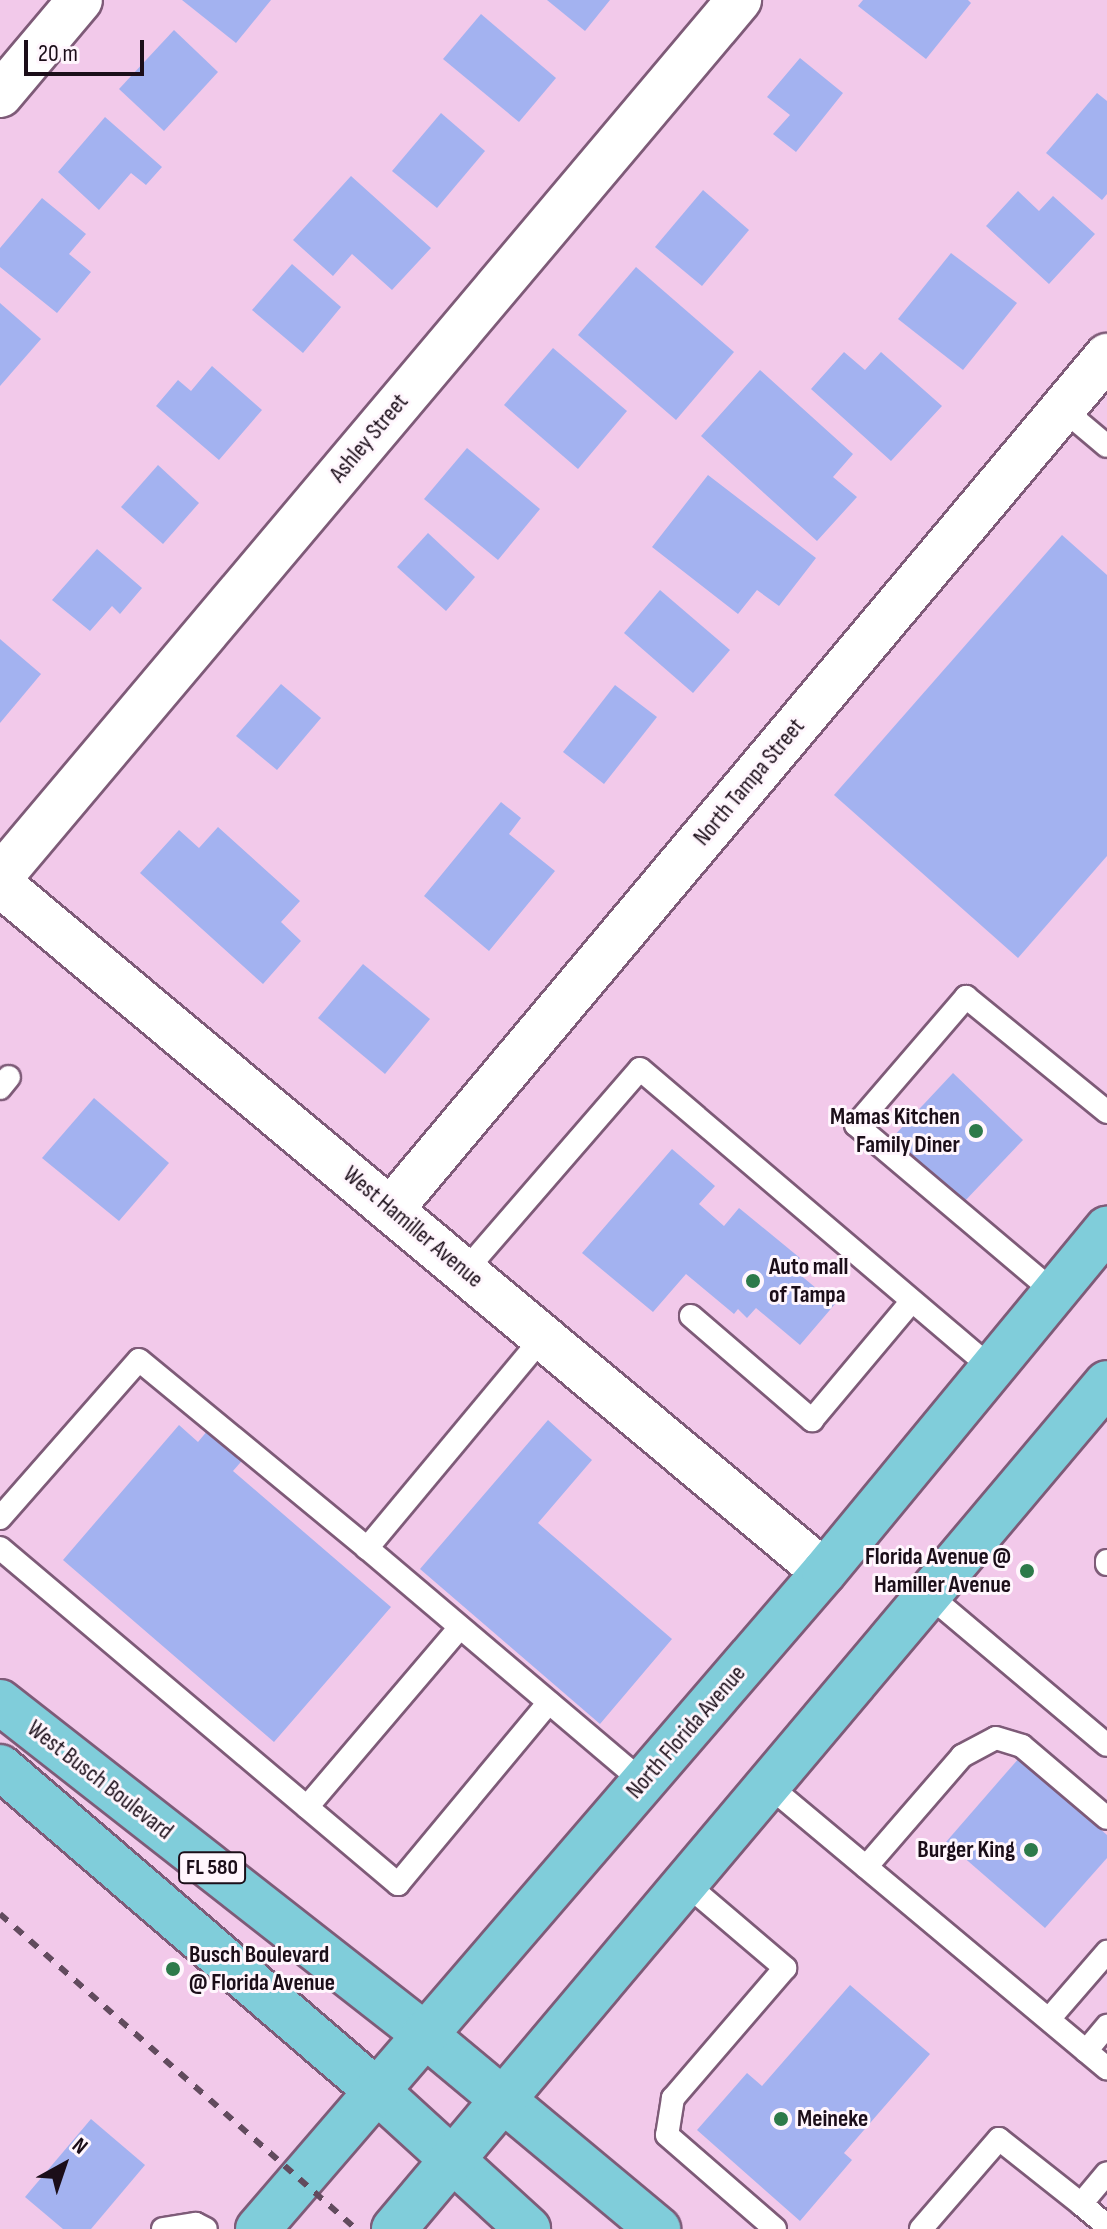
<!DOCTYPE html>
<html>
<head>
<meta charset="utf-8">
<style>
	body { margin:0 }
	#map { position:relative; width:1107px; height:2229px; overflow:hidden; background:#f2c9ea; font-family:"Sofia Sans Condensed",sans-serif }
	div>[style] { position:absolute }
	.building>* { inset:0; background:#a3b2f0 }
	.roads { filter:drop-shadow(2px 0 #7e5b78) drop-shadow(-2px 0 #7e5b78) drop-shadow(0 2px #7e5b78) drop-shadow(0 -2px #7e5b78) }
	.service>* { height:22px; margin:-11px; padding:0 11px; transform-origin:11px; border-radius:11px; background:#fff }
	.minor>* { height:44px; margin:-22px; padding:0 22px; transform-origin:22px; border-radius:22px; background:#fff }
	.primary>* { height:44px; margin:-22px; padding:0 22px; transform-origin:22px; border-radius:22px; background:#80cdda }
	.rail>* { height:6px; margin-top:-3px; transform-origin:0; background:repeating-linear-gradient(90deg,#624b5e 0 10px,transparent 0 20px) }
	.dots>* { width:22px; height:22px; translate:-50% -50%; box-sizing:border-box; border:4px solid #fff6fd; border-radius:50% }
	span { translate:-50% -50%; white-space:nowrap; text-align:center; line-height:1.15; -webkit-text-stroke:6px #fff6fd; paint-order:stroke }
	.shield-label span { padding:2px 6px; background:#fff6fd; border:2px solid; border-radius:6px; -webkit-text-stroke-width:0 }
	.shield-label { font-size:22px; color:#1b0e19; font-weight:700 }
	.street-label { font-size:24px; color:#1b0e19 }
	.poi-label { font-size:24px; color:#1b0e19; font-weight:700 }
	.right { translate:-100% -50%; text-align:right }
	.left { translate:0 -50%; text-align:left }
	.north { position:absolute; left:24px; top:2125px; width:80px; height:80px; -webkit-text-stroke:6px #fff6fd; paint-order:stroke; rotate:40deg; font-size:22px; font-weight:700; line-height:32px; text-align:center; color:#1b0e19 }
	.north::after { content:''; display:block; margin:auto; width:28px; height:36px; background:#1b0e19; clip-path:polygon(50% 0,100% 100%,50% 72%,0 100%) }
	.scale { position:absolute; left:24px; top:40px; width:120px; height:36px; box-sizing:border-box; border:4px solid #1b0e19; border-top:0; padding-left:10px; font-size:24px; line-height:28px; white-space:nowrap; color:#1b0e19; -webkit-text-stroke:6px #fff6fd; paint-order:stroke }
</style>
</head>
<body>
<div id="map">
	<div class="building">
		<i style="clip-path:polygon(182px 0,271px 0,236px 43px)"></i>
		<i style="clip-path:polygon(547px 0,610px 0,585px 31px)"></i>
		<i style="clip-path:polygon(863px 0,968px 0,971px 3px,926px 59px,858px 6px)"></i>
		<i style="clip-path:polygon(481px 14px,556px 78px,519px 122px,443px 59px)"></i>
		<i style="clip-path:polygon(174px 30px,218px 72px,164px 131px,119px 89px)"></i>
		<i style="clip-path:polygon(800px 58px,843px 93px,796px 152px,773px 134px,790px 115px,767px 97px)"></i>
		<i style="clip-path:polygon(1097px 93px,1107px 101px,1107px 194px,1102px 200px,1046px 153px)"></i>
		<i style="clip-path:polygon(441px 113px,485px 151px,437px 208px,392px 171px)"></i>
		<i style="clip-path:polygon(105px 117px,162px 167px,146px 185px,131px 173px,99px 210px,58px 172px)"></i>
		<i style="clip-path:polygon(351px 176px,431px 248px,392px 290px,352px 254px,333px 276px,293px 240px)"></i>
		<i style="clip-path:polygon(703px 190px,749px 230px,702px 286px,655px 247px)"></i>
		<i style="clip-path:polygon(1018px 191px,1039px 211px,1053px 196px,1095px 234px,1049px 284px,986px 226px)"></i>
		<i style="clip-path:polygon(42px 198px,86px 234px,69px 254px,91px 272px,57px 313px,0 267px,0 248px)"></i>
		<i style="clip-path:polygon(951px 253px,1017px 303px,963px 370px,898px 319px)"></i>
		<i style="clip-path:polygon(292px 264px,341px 307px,303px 353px,252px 310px)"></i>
		<i style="clip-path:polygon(636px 267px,734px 352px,676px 420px,578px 335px)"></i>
		<i style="clip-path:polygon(0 303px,41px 339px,0 386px)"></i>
		<i style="clip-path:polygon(553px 348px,627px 411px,578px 469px,504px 405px)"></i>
		<i style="clip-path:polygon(844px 352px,865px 370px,881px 352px,942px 406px,891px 461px,811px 389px)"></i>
		<i style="clip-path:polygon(212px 366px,262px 410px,219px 460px,156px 406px,178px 380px,191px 391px)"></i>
		<i style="clip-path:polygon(760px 370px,853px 454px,833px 477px,857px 497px,817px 541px,701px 436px)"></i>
		<i style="clip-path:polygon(467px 448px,540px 509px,498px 560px,424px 499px)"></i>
		<i style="clip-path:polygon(158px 465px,199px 503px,163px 544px,121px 507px)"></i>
		<i style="clip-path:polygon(708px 475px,816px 558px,779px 606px,757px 590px,738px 614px,652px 547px)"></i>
		<i style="clip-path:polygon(428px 533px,475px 577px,446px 611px,397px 567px)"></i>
		<i style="clip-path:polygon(1062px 535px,1107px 575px,1107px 856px,1018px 958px,834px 795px)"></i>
		<i style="clip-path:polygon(97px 549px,142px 588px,120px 614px,112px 606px,90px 631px,52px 600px)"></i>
		<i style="clip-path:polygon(660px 590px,730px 650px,693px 693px,624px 633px)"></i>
		<i style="clip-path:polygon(0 639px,41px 674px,0 723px)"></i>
		<i style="clip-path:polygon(281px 684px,321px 718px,277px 770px,236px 736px)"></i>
		<i style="clip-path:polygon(615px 685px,657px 717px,604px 784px,563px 752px)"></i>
		<i style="clip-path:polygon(501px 802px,521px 818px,509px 834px,555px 871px,489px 951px,424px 896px)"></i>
		<i style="clip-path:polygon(218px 827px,300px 901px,281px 922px,301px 941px,263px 984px,140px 873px,179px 830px,199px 848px)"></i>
		<i style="clip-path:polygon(363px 964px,430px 1019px,385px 1074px,318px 1018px)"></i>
		<i style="clip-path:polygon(953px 1073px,1023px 1140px,962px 1204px,892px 1138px)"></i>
		<i style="clip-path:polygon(94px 1098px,169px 1163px,119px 1221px,42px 1158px)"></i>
		<i style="clip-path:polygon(672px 1149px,715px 1186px,699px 1204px,724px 1226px,739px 1208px,800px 1258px,792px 1268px,835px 1304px,800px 1345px,756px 1308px,747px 1318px,738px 1309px,734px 1314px,686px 1274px,653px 1312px,582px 1253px)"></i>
		<i style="clip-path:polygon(218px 1418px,253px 1448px,233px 1471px,391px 1607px,274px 1742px,63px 1560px,179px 1425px,198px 1442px)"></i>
		<i style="clip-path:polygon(548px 1420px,592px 1460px,538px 1523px,672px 1639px,600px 1724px,420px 1569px)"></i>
		<i style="clip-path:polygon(1019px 1758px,1107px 1835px,1107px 1858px,1045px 1928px,946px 1842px)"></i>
		<i style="clip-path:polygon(850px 1985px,930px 2054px,844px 2153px,852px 2160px,800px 2221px,697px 2130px,747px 2073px,762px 2086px)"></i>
		<i style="clip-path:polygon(91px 2119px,145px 2165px,91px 2229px,63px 2229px,25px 2197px)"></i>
	</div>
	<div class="roads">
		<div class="service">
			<i style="left:1063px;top:409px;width:57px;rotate:40.1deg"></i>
			<i style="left:0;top:1088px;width:14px;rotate:-51deg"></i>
			<i style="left:465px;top:1271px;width:267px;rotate:-49.1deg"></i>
			<i style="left:640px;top:1069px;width:462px;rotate:40.4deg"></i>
			<i style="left:1055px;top:1293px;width:260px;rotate:-139.8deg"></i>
			<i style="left:856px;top:1125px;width:169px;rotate:-49.3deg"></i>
			<i style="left:966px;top:997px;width:182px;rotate:39.2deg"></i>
			<i style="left:691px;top:1316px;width:160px;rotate:40.7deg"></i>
			<i style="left:812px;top:1420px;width:155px;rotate:-50deg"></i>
			<i style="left:543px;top:1337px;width:275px;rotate:129.8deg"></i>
			<i style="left:367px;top:1548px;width:362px;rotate:40.3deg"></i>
			<i style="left:0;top:1518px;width:210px;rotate:-48.7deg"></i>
			<i style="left:139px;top:1360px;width:296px;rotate:39.5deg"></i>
			<i style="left:0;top:1548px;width:521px;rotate:40.17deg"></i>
			<i style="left:398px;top:1884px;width:236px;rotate:-50.3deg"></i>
			<i style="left:1107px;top:1561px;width:3px;rotate:90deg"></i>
			<i style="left:930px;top:1596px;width:231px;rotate:40.1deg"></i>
			<i style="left:768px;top:1785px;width:442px;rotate:39.9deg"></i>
			<i style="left:307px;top:1807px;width:236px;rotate:-49.6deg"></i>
			<i style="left:866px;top:1867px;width:147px;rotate:-49.1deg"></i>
			<i style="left:962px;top:1756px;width:38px;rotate:-28deg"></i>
			<i style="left:996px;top:1738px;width:27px;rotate:17deg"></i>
			<i style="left:1022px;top:1746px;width:111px;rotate:40.3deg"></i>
			<i style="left:684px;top:1882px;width:133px;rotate:40.4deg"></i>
			<i style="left:785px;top:1968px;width:172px;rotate:130.7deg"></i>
			<i style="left:673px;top:2098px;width:37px;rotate:99deg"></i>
			<i style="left:667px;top:2135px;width:143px;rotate:41deg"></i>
			<i style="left:1049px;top:2019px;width:89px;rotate:-49.1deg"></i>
			<i style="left:1086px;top:2051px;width:33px;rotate:-50deg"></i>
			<i style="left:1081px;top:2204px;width:34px;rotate:40deg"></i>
			<i style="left:163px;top:2229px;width:33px;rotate:-9deg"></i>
			<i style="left:196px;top:2224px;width:11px;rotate:27deg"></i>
			<i style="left:921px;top:2229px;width:119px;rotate:-49.1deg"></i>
			<i style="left:999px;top:2139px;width:105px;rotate:38.4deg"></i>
			<i style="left:1081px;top:2204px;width:40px;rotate:-50deg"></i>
		</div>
		<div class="minor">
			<i style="left:0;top:95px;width:124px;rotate:-49.9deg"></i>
			<i style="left:0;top:877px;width:1147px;rotate:-49.88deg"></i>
			<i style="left:0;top:884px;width:1073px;rotate:39.86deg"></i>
			<i style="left:391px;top:1209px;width:1114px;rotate:-49.99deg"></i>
		</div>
		<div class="primary">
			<i style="left:0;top:1702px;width:539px;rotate:38.06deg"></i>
			<i style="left:424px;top:2034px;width:305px;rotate:39.8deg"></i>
			<i style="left:0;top:1767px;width:496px;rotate:40.7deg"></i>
			<i style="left:376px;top:2090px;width:206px;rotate:42.4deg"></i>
			<i style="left:258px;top:2229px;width:867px;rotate:-49.26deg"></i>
			<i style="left:824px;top:1572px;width:445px;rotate:-50.5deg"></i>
			<i style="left:394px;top:2229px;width:1106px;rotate:-49.88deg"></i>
		</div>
	</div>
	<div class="rail">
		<i style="left:0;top:1914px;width:475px;rotate:41.5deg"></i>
	</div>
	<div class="dots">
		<i style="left:976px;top:1131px;background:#2d7a4a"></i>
		<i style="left:753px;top:1281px;background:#2d7a4a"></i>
		<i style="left:1027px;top:1571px;background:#2d7a4a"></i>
		<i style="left:1031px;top:1850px;background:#2d7a4a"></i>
		<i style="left:173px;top:1969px;background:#2d7a4a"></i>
		<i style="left:781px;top:2119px;background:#2d7a4a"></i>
	</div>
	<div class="shield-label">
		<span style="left:212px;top:1868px">FL 580</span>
	</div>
	<div class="street-label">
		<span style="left:369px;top:438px;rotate:-50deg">Ashley Street</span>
		<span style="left:749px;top:782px;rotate:-50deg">North Tampa Street</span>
		<span style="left:413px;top:1227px;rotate:40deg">West Hamiller Avenue</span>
		<span style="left:686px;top:1732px;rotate:-49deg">North Florida Avenue</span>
		<span style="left:100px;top:1780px;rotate:38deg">West Busch Boulevard</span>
	</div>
	<div class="poi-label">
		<span class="right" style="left:960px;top:1131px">Mamas Kitchen<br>Family Diner</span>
		<span class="left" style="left:769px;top:1281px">Auto mall<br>of Tampa</span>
		<span class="right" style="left:1011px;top:1571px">Florida Avenue @<br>Hamiller Avenue</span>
		<span class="right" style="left:1015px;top:1850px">Burger King</span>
		<span class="left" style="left:189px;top:1969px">Busch Boulevard<br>@ Florida Avenue</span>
		<span class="left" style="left:797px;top:2119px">Meineke</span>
	</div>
	<div class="north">N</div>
	<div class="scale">20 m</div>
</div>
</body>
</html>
